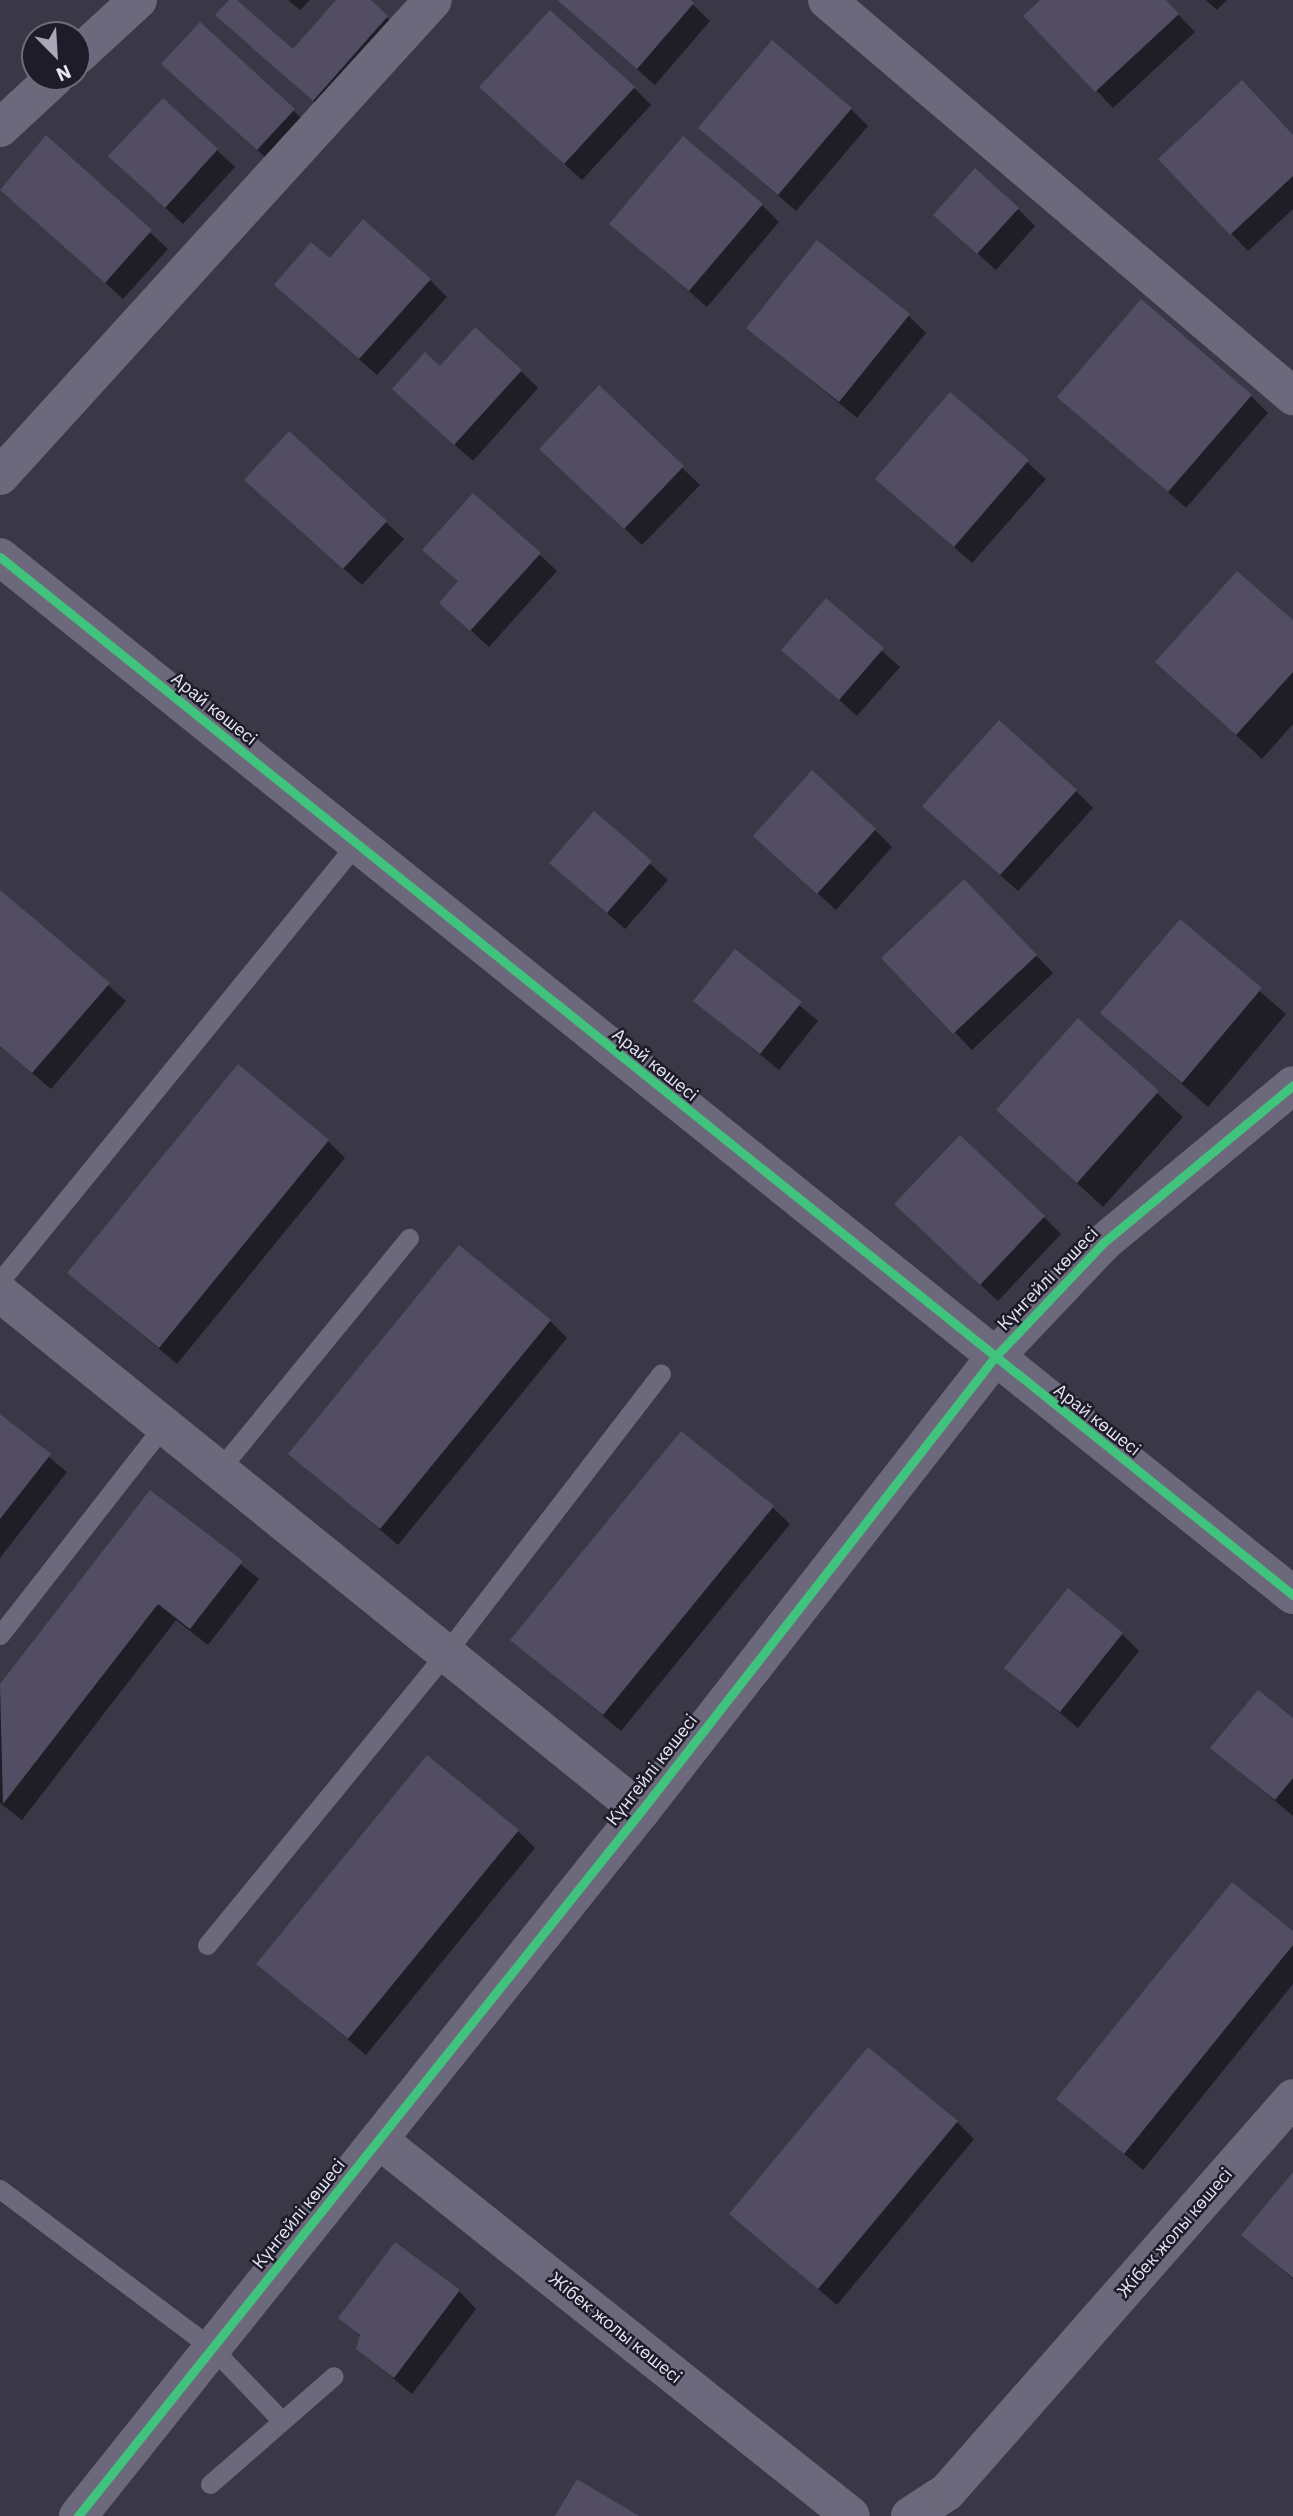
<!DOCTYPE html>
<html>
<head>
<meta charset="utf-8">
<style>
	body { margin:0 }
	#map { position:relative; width:1293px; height:2516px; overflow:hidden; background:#3a3846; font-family:"IBM Plex Sans",sans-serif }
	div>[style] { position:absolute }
	.shadow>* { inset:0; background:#0007 }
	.building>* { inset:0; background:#524d63 }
	.service>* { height:19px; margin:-9.5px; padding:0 9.5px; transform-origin:9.5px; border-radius:9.5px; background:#6d697c }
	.minor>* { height:38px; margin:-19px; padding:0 19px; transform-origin:19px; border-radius:19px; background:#6d697c }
	.tertiary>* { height:38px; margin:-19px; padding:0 19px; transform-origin:19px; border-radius:19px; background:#6d697c }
	.cycleway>* { height:9px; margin:-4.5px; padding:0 4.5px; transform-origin:4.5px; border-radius:4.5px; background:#40c37c }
	span { translate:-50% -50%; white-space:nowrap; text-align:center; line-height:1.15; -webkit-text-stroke:5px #1e1c28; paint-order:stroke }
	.street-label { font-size:18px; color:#e7e5f6 }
	.north { position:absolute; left:21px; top:21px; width:70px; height:70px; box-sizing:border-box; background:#1e1c28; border:2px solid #6e6c7a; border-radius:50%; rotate:156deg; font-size:19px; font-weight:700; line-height:28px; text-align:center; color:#e7e5f6 }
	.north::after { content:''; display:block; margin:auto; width:24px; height:32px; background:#aaa8b8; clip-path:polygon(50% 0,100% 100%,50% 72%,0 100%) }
</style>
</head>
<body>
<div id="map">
	<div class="shadow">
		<i style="clip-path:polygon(231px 0,293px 52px,338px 0,368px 0,405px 34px,331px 117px,218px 15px)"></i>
		<i style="clip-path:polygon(288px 0,310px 0,300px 10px)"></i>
		<i style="clip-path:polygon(558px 0,688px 0,710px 21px,655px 85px)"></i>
		<i style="clip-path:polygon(1043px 0,1164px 0,1195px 32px,1113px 108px,1026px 16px)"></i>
		<i style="clip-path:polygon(1206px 0,1227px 0,1217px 10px)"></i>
		<i style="clip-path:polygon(181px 81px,293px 110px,311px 128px,275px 166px)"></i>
		<i style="clip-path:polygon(634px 88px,651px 105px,582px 180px,499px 104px)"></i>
		<i style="clip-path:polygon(163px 100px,235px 167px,183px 224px,128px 174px)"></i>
		<i style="clip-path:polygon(851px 109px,868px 126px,796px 211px,700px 128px)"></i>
		<i style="clip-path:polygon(1293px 136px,1293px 209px,1248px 251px,1161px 159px)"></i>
		<i style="clip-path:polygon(47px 138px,168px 249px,123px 299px,1px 189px)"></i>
		<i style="clip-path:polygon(762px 205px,779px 222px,707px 307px,611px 224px)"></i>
		<i style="clip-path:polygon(1018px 209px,1035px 226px,996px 270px,953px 232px)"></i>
		<i style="clip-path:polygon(330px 261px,430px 280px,447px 297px,377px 375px,294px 302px)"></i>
		<i style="clip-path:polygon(909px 316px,926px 333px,857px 418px,748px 328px)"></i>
		<i style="clip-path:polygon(521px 371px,538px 388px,473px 461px,411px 406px)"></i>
		<i style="clip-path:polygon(599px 388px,700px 485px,642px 545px,558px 466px)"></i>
		<i style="clip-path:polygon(950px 394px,1046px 479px,972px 563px,878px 479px)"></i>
		<i style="clip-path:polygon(1251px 396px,1268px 413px,1186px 508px,1059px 397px)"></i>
		<i style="clip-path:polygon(289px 433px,404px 539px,362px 585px,264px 497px)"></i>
		<i style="clip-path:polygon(539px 554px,557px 571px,489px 647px,441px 603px)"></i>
		<i style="clip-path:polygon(826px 601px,900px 667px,857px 716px,783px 649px)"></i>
		<i style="clip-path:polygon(1293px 622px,1293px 724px,1262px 759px,1157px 662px)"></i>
		<i style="clip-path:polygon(1076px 791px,1093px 808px,1018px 891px,942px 823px)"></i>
		<i style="clip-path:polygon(594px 814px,668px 880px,625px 929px,551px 863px)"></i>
		<i style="clip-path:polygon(875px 830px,892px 847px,836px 910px,773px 853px)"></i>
		<i style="clip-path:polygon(0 892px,126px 1001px,51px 1089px,0 1046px)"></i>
		<i style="clip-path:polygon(982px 899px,1053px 973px,972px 1050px,884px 958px)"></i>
		<i style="clip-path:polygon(1180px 921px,1286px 1014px,1208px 1107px,1102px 1013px)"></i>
		<i style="clip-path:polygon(735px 951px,818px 1021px,779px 1070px,695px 1001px)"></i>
		<i style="clip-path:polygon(1078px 1021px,1183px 1117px,1103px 1207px,998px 1110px)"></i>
		<i style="clip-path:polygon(328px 1141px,345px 1158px,177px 1364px,69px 1273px)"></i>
		<i style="clip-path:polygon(1044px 1217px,1061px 1234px,998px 1301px,913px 1222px)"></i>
		<i style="clip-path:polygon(550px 1321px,567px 1338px,398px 1545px,290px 1453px)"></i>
		<i style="clip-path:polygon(0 1417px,67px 1472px,0 1558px)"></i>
		<i style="clip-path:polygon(151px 1493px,259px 1579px,208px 1645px,176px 1620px,22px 1820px,0 1803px,0 1686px)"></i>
		<i style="clip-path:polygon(772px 1507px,790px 1524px,621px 1731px,513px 1640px)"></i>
		<i style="clip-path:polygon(1122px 1634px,1139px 1651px,1078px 1728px,1006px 1668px)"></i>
		<i style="clip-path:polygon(1293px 1720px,1293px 1816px,1212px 1748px)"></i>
		<i style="clip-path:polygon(518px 1831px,535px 1848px,366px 2055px,258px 1964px)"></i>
		<i style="clip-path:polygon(1293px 1934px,1293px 1984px,1143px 2170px,1059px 2099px)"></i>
		<i style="clip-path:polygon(957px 2122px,974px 2139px,837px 2305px,731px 2214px)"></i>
		<i style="clip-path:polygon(1293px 2175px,1293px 2279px,1243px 2235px)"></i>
		<i style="clip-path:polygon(459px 2291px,476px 2309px,412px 2394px,358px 2349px,361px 2337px,341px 2318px)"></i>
	</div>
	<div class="building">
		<i style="clip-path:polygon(229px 0,237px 0,293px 49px,336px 0,371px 0,388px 16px,313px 101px,215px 15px)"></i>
		<i style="clip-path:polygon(557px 0,691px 0,694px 3px,637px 69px)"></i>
		<i style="clip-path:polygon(1040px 0,1166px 0,1179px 14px,1095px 92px,1023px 16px)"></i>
		<i style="clip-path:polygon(550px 10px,635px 87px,564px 164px,479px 87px)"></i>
		<i style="clip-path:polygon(200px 22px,295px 109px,257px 150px,161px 64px)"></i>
		<i style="clip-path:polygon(772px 40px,852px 108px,778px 195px,698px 128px)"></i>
		<i style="clip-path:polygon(1242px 80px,1293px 135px,1293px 176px,1230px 235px,1158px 159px)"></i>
		<i style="clip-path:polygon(163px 98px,218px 149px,165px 208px,108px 156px)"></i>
		<i style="clip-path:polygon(46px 135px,152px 230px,105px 283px,0 190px)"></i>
		<i style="clip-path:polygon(683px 136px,763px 204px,689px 291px,609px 224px)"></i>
		<i style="clip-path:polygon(975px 168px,1019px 208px,977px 254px,933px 215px)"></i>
		<i style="clip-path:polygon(363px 219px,431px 279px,359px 359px,274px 285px,311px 242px,330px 258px)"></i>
		<i style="clip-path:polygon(817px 240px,910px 314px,839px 402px,746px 328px)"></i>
		<i style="clip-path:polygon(1141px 299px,1252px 395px,1168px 492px,1057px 397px)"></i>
		<i style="clip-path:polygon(475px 327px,522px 370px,454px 445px,392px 389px,425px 352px,440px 366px)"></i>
		<i style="clip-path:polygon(599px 385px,684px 466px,624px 529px,539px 449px)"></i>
		<i style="clip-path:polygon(950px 392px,1029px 460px,954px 547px,875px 479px)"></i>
		<i style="clip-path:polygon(289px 431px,387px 521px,343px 569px,244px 480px)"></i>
		<i style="clip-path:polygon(473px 493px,541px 553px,470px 631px,439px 603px,458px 581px,422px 550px)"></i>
		<i style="clip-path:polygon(1237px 571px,1293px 620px,1293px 672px,1236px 735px,1155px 662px)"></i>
		<i style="clip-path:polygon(826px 598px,884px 648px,839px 700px,781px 650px)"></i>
		<i style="clip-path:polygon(999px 720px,1077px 790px,1000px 875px,922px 806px)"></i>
		<i style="clip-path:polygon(812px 770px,876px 829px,817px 894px,753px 836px)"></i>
		<i style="clip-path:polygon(594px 811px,652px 861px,607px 913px,549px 863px)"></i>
		<i style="clip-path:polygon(964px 879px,1037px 955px,953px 1034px,881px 958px)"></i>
		<i style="clip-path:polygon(0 890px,110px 983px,32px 1073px,0 1046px)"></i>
		<i style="clip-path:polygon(1180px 919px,1262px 988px,1182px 1083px,1100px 1013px)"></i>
		<i style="clip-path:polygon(735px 949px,802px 1002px,760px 1054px,693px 1001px)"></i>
		<i style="clip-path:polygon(1078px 1018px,1159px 1091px,1077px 1183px,996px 1110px)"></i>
		<i style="clip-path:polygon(238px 1064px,329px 1140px,159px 1348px,67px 1273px)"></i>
		<i style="clip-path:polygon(960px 1135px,1045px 1216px,980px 1285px,894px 1204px)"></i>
		<i style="clip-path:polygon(459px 1245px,551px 1320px,380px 1529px,288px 1454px)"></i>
		<i style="clip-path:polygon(0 1414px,51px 1454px,0 1519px)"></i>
		<i style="clip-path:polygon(681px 1431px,774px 1506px,603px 1715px,510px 1640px)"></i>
		<i style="clip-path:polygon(150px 1490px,243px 1561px,190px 1629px,158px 1604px,3px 1804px,0 1684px)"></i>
		<i style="clip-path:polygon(1068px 1588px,1123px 1633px,1060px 1712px,1004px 1668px)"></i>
		<i style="clip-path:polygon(1258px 1690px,1293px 1718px,1293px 1778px,1275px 1800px,1210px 1748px)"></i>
		<i style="clip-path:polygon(427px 1755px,519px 1830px,348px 2039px,256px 1964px)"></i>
		<i style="clip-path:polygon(1232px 1882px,1293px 1931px,1293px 1945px,1124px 2154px,1056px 2099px)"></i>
		<i style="clip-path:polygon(868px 2047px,958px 2121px,818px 2289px,729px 2214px)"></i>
		<i style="clip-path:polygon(1293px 2172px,1293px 2278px,1241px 2235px)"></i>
		<i style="clip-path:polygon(395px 2242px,460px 2290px,394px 2378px,356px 2349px,360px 2335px,338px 2318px)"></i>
		<i style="clip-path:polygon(577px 2479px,639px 2516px,555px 2516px)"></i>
	</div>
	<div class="service">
		<i style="left:0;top:1281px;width:564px;rotate:-50.83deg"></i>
		<i style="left:219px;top:1470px;width:300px;rotate:-50.7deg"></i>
		<i style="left:0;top:1635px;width:266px;rotate:-52deg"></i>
		<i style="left:207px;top:1945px;width:376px;rotate:-50.7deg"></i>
		<i style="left:445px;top:1654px;width:354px;rotate:-52.4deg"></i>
		<i style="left:0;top:2189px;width:265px;rotate:36.9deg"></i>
		<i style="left:212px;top:2348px;width:100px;rotate:46.2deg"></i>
		<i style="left:210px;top:2484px;width:164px;rotate:-41.1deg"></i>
	</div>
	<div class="minor">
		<i style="left:827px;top:0;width:612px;rotate:40.36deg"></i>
		<i style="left:77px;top:56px;width:83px;rotate:-42.6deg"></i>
		<i style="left:0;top:128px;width:75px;rotate:-42.8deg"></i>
		<i style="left:0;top:476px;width:643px;rotate:-47.71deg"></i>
		<i style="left:0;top:1293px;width:824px;rotate:38.94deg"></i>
		<i style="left:379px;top:2140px;width:603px;rotate:38.54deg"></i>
		<i style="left:78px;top:2516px;width:902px;rotate:-51.39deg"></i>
		<i style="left:641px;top:1811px;width:574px;rotate:-52.07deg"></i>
		<i style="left:994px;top:1358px;width:158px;rotate:-46.5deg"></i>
		<i style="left:1103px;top:1243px;width:247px;rotate:-39.7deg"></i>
		<i style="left:910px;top:2516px;width:44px;rotate:-33deg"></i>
		<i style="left:947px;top:2492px;width:524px;rotate:-48.71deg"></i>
	</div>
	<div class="tertiary">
		<i style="left:0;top:557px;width:1658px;rotate:38.76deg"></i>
	</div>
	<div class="cycleway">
		<i style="left:0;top:557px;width:1658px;rotate:38.76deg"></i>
		<i style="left:78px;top:2516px;width:902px;rotate:-51.39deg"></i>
		<i style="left:641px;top:1811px;width:574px;rotate:-52.07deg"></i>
		<i style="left:994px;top:1358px;width:158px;rotate:-46.5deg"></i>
		<i style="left:1103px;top:1243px;width:247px;rotate:-39.7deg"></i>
	</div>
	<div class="street-label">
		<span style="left:214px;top:709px;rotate:39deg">Арай көшесі</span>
		<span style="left:655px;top:1065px;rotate:39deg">Арай көшесі</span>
		<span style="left:1048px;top:1279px;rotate:-46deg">Күнгейлі көшесі</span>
		<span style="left:1097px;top:1420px;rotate:38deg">Арай көшесі</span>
		<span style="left:652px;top:1770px;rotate:-52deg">Күнгейлі көшесі</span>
		<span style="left:299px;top:2214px;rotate:-51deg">Күнгейлі көшесі</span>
		<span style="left:1175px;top:2233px;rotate:-49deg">Жібек жолы көшесі</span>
		<span style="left:615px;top:2328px;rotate:39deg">Жібек жолы көшесі</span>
	</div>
	<div class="north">N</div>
</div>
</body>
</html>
